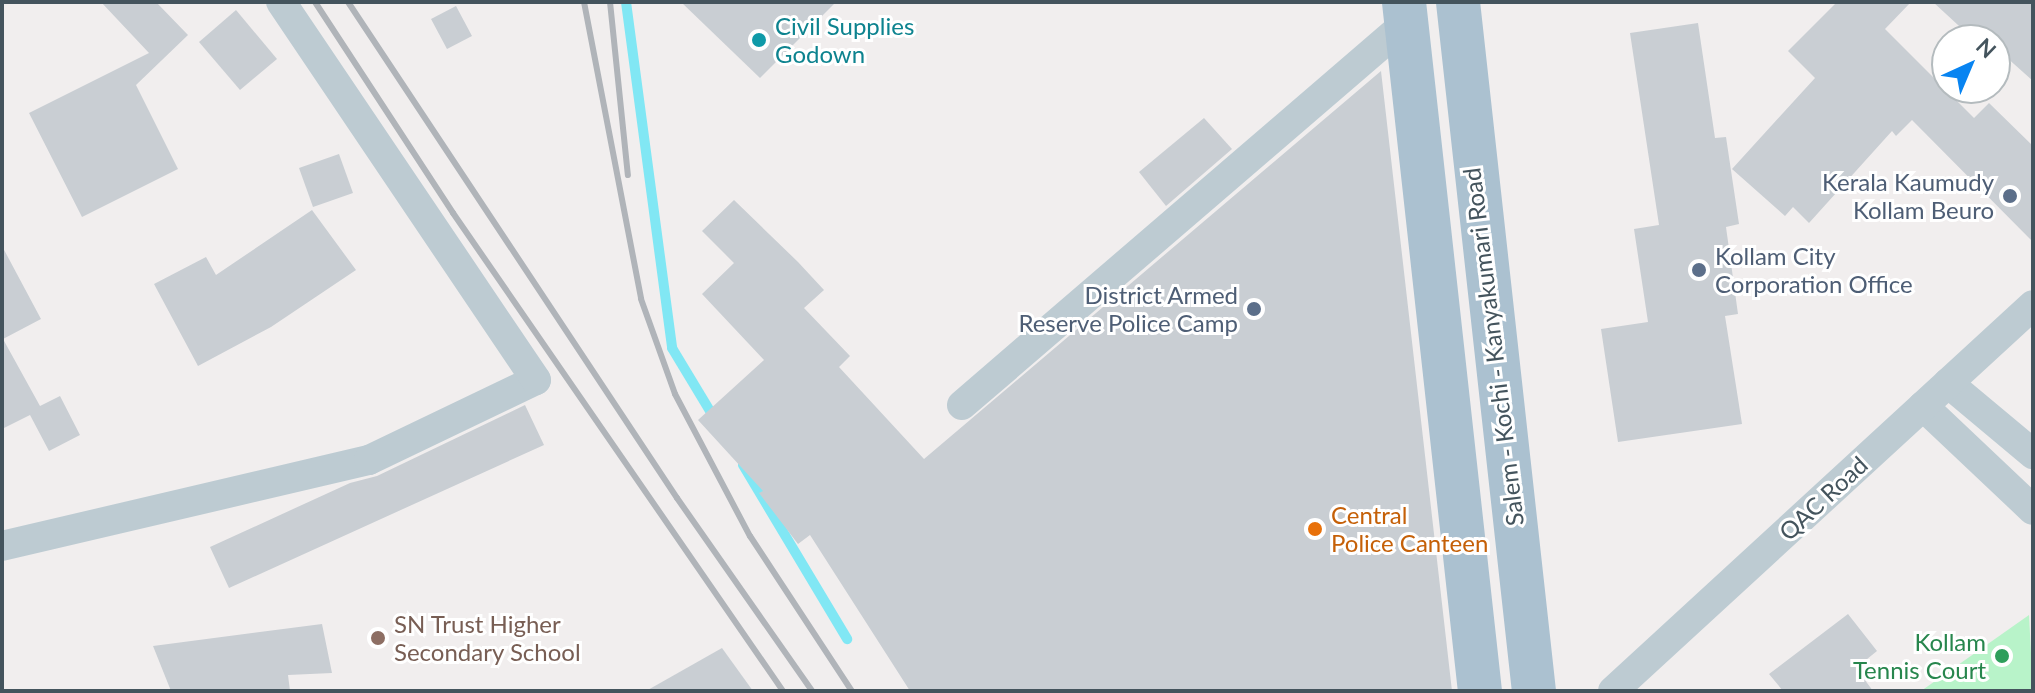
<!DOCTYPE html>
<html>
<head>
<meta charset="utf-8">
<style>
	body { margin:0 }
	#map { position:relative; width:2035px; height:693px; overflow:hidden; background:#f1eeee; font-family:Lato,sans-serif }
	div>[style] { position:absolute }
	.green>* { inset:0; background:#b8f3c9 }
	.stream>* { height:10px; margin:-5px; padding:0 5px; transform-origin:5px; border-radius:5px; background:#81e7f4 }
	.building>* { inset:0; background:#c9ced3 }
	.street>* { height:30px; margin:-15px; padding:0 15px; transform-origin:15px; border-radius:15px; background:#bdcbd2 }
	.primary>* { height:44px; margin:-22px; padding:0 22px; transform-origin:22px; border-radius:22px; background:#abc1d0 }
	.rail>* { height:6px; margin:-3px; padding:0 3px; transform-origin:3px; border-radius:3px; background:#b0b4b9 }
	.dots>* { width:22px; height:22px; translate:-50% -50%; box-sizing:border-box; border:4px solid #fff; border-radius:50% }
	span { translate:-50% -50%; white-space:nowrap; text-align:center; line-height:1.15; -webkit-text-stroke:6px #fff; paint-order:stroke }
	.culture-label { font-size:24px; color:#0d838f }
	.left { translate:0 -50%; text-align:left }
	.service-label { font-size:24px; color:#4e5e75 }
	.right { translate:-100% -50%; text-align:right }
	.street-label { font-size:24px; color:#44545d }
	.food-label { font-size:24px; color:#c56008 }
	.education-label { font-size:24px; color:#785e54 }
	.leisure-label { font-size:24px; color:#27864d }
	.frame { position:absolute; inset:0; border:4px solid #44545d; pointer-events:none }
	.north { position:absolute; left:1931px; top:24px; width:80px; height:80px; box-sizing:border-box; background:#fff; border:2px solid #b4bbbe; border-radius:50%; rotate:44deg; font-size:22px; font-weight:700; line-height:32px; text-align:center; color:#44545d }
	.north::after { content:''; display:block; margin:auto; width:28px; height:36px; background:#0884f1; clip-path:polygon(50% 0,100% 100%,50% 72%,0 100%) }
</style>
</head>
<body>
<div id="map">
	<div class="green">
		<i style="clip-path:polygon(2029px 615px,2033px 691px,1921px 691px)"></i>
	</div>
	<div class="stream">
		<i style="left:626px;top:2px;width:349px;rotate:82.4deg"></i>
		<i style="left:672px;top:348px;width:85px;rotate:58.9deg"></i>
		<i style="left:743px;top:465px;width:203px;rotate:59.1deg"></i>
	</div>
	<div class="building">
		<i style="clip-path:polygon(101px 2px,156px 2px,188px 35px,136px 85px,178px 169px,82px 217px,29px 113px,149px 53px)"></i>
		<i style="clip-path:polygon(681px 2px,836px 2px,760px 78px)"></i>
		<i style="clip-path:polygon(1837px 2px,1911px 2px,1885px 29px,1974px 118px,1989px 103px,2033px 146px,2033px 242px,1912px 120px,1896px 136px,1892px 131px,1809px 223px,1793px 207px,1785px 216px,1732px 169px,1815px 78px,1788px 51px)"></i>
		<i style="clip-path:polygon(1933px 2px,2033px 2px,2033px 81px,1995px 47px,1995px 40px,1977px 30px,1971px 37px)"></i>
		<i style="clip-path:polygon(456px 6px,472px 36px,447px 49px,431px 19px)"></i>
		<i style="clip-path:polygon(236px 10px,277px 59px,240px 90px,199px 42px)"></i>
		<i style="clip-path:polygon(1698px 23px,1715px 138px,1726px 137px,1739px 224px,1726px 227px,1738px 314px,1725px 316px,1742px 424px,1618px 442px,1601px 329px,1648px 322px,1634px 229px,1659px 225px,1630px 33px)"></i>
		<i style="clip-path:polygon(1381px 71px,1452px 691px,910px 691px,810px 535px,798px 544px,759px 493px,763px 491px,698px 420px,764px 360px,702px 294px,734px 263px,702px 231px,734px 200px,798px 262px,824px 290px,804px 308px,850px 356px,839px 367px,924px 459px)"></i>
		<i style="clip-path:polygon(1204px 118px,1232px 149px,1166px 206px,1139px 172px)"></i>
		<i style="clip-path:polygon(339px 154px,353px 193px,313px 207px,299px 168px)"></i>
		<i style="clip-path:polygon(312px 210px,356px 270px,271px 327px,198px 366px,154px 284px,206px 257px,216px 275px)"></i>
		<i style="clip-path:polygon(2px 246px,41px 319px,3px 339px,40px 406px,60px 396px,80px 435px,49px 451px,30px 415px,2px 429px)"></i>
		<i style="clip-path:polygon(525px 405px,544px 445px,229px 588px,210px 547px,350px 483px,377px 476px)"></i>
		<i style="clip-path:polygon(1848px 614px,1877px 651px,1856px 668px,1873px 691px,1783px 691px,1769px 674px)"></i>
		<i style="clip-path:polygon(322px 624px,332px 673px,288px 675px,290px 691px,171px 691px,153px 646px)"></i>
		<i style="clip-path:polygon(722px 648px,753px 691px,646px 691px)"></i>
	</div>
	<div class="street">
		<i style="left:1948px;top:383px;width:111px;rotate:39.9deg"></i>
		<i style="left:962px;top:405px;width:583px;rotate:-40.69deg"></i>
		<i style="left:1923px;top:406px;width:151px;rotate:43.4deg"></i>
		<i style="left:2px;top:546px;width:377px;rotate:-13.2deg"></i>
		<i style="left:369px;top:460px;width:185px;rotate:-25.6deg"></i>
		<i style="left:536px;top:380px;width:456px;rotate:-124deg"></i>
		<i style="left:1613px;top:691px;width:570px;rotate:-42.58deg"></i>
	</div>
	<div class="primary">
		<i style="left:1404px;top:2px;width:693px;rotate:83.71deg"></i>
		<i style="left:1458px;top:2px;width:693px;rotate:83.71deg"></i>
	</div>
	<div class="rail">
		<i style="left:315px;top:2px;width:252px;rotate:56.8deg"></i>
		<i style="left:453px;top:213px;width:581px;rotate:55.38deg"></i>
		<i style="left:348px;top:2px;width:595px;rotate:56.44deg"></i>
		<i style="left:677px;top:498px;width:236px;rotate:55deg"></i>
		<i style="left:584px;top:2px;width:302px;rotate:79.1deg"></i>
		<i style="left:641px;top:299px;width:101px;rotate:70.3deg"></i>
		<i style="left:675px;top:394px;width:161px;rotate:62.2deg"></i>
		<i style="left:750px;top:536px;width:186px;rotate:56.7deg"></i>
		<i style="left:610px;top:2px;width:174px;rotate:84.1deg"></i>
	</div>
	<div class="dots">
		<i style="left:759px;top:40px;background:#0f9aa8"></i>
		<i style="left:2010px;top:196px;background:#5c6f8a"></i>
		<i style="left:1699px;top:270px;background:#5c6f8a"></i>
		<i style="left:1254px;top:309px;background:#5c6f8a"></i>
		<i style="left:1315px;top:529px;background:#e8710a"></i>
		<i style="left:378px;top:638px;background:#8d6e63"></i>
		<i style="left:2002px;top:656px;background:#2e9e5b"></i>
	</div>
	<div class="culture-label">
		<span class="left" style="left:775px;top:40px">Civil Supplies<br>Godown</span>
	</div>
	<div class="service-label">
		<span class="right" style="left:1994px;top:196px">Kerala Kaumudy<br>Kollam Beuro</span>
		<span class="left" style="left:1715px;top:270px">Kollam City<br>Corporation Office</span>
		<span class="right" style="left:1238px;top:309px">District Armed<br>Reserve Police Camp</span>
	</div>
	<div class="street-label">
		<span style="left:1493px;top:347px;rotate:-97deg">Salem - Kochi - Kanyakumari Road</span>
		<span style="left:1823px;top:498px;rotate:-43deg">QAC Road</span>
	</div>
	<div class="food-label">
		<span class="left" style="left:1331px;top:529px">Central<br>Police Canteen</span>
	</div>
	<div class="education-label">
		<span class="left" style="left:394px;top:638px">SN Trust Higher<br>Secondary School</span>
	</div>
	<div class="leisure-label">
		<span class="right" style="left:1986px;top:656px">Kollam<br>Tennis Court</span>
	</div>
	<div class="frame"></div>
	<div class="north">N</div>
</div>
</body>
</html>
